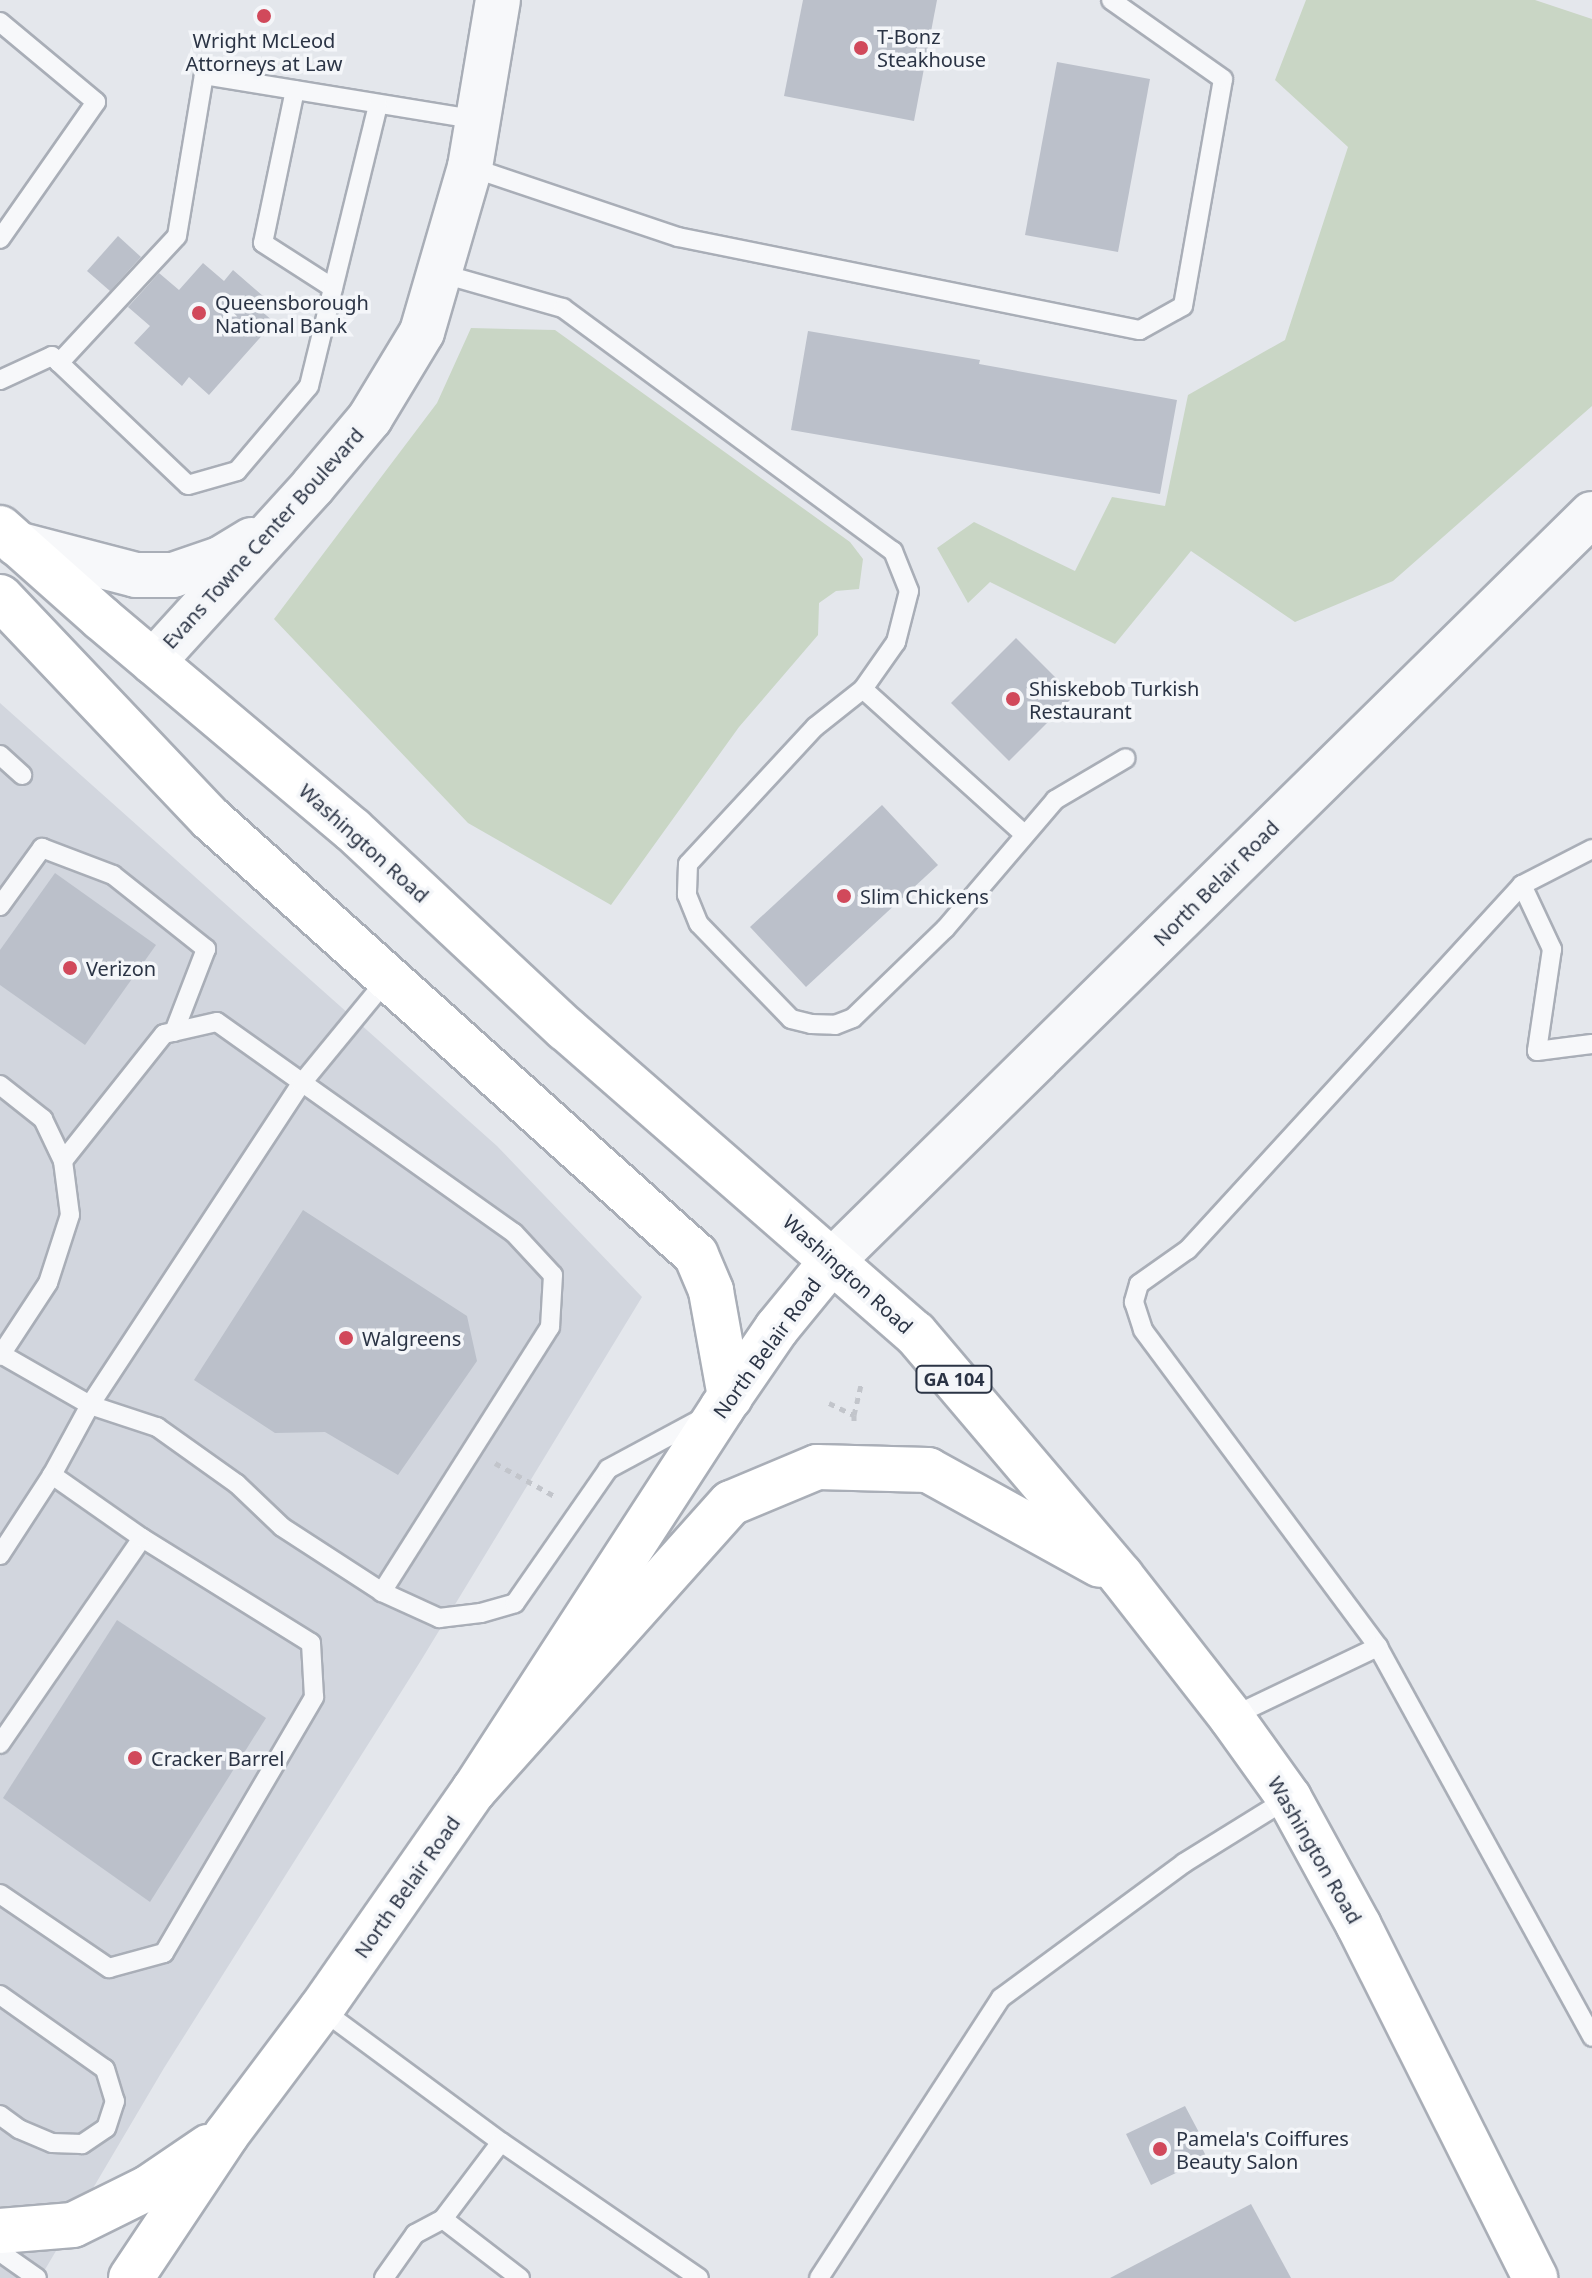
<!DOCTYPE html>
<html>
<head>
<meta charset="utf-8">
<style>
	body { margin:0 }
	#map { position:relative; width:1592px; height:2278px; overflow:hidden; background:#e4e7ec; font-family:"Noto Sans",sans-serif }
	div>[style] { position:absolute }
	.built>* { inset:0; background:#d2d6de }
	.green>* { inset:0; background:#c9d6c5 }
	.building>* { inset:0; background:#bbc0ca }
	.path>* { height:5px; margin-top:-2.5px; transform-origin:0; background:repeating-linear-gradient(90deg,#c2c5cb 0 6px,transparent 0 12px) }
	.roads { filter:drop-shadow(2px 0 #a9aeb7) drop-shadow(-2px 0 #a9aeb7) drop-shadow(0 2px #a9aeb7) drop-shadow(0 -2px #a9aeb7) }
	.service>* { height:18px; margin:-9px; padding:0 9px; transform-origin:9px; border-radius:9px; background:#f7f8fa }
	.tertiary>* { height:44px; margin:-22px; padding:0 22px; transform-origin:22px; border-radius:22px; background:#f7f8fa }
	.secondary>* { height:44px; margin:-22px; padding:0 22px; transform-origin:22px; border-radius:22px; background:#fff }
	.primary>* { height:44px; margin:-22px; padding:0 22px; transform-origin:22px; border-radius:22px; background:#fff }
	.dots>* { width:22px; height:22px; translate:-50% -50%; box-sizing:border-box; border:4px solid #f4f6f9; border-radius:50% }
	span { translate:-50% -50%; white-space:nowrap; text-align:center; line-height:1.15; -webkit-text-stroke:7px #f4f6f9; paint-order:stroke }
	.shield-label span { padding:2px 6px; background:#f4f6f9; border:2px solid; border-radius:6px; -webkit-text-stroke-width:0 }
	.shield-label { font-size:18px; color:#2b3445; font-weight:700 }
	.poi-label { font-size:20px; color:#2b3445 }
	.left { translate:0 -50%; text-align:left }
	.street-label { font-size:20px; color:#2b3445 }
</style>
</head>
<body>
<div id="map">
	<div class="built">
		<i style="clip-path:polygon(0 703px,497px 1146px,642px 1297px,420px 1662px,164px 2068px,40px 2278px,0 2278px)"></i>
	</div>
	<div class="green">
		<i style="clip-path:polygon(1306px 0,1535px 0,1592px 19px,1592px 406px,1393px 581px,1295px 622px,1191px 551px,1115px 644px,990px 582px,968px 603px,937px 548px,974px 522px,1075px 571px,1112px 497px,1165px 506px,1188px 395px,1285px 340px,1348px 147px,1275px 80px)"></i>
		<i style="clip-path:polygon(471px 328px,555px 330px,850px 542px,863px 559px,859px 589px,836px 591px,819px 603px,818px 635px,739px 727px,611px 905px,468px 823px,274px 619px,437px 403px)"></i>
	</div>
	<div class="building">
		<i style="clip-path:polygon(803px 0,937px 0,914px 121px,784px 96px)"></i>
		<i style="clip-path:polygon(1057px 62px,1150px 79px,1118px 252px,1025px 235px)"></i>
		<i style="clip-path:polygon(118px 236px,141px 257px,110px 291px,87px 271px)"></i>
		<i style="clip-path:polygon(203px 263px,224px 281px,233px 270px,263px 296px,252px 303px,274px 322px,209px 395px,189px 377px,182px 386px,134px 343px,150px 326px,128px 307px,159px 273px,179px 290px)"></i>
		<i style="clip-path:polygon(808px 331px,980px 360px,979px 364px,1177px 400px,1160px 494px,791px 430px)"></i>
		<i style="clip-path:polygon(1016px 638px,1074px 696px,1009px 761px,951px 703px)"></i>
		<i style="clip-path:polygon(882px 805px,938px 865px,806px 987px,750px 927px)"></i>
		<i style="clip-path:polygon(55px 873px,156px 945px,85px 1045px,0 985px,0 950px)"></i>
		<i style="clip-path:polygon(303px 1210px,467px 1316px,477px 1361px,398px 1475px,325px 1432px,275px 1433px,194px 1380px)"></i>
		<i style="clip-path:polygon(117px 1620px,266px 1718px,150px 1902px,3px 1798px)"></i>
		<i style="clip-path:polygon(1185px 2106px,1203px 2140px,1199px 2142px,1207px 2158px,1151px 2185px,1126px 2134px)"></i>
		<i style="clip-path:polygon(1251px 2204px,1291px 2278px,1110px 2278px)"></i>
	</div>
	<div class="path">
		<i style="left:829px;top:1403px;width:28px;rotate:26deg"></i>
		<i style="left:854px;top:1415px;width:11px;rotate:90deg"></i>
		<i style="left:854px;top:1415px;width:32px;rotate:-77deg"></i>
		<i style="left:495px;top:1463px;width:70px;rotate:29.1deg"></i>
	</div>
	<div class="roads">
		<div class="service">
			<i style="left:0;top:22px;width:125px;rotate:39.8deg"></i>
			<i style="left:96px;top:102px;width:167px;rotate:125deg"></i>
			<i style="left:295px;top:90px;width:156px;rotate:101.8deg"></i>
			<i style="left:263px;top:243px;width:83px;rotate:32.7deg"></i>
			<i style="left:470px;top:167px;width:219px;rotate:18.6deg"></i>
			<i style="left:678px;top:237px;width:471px;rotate:11.4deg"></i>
			<i style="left:1140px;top:330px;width:49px;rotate:-29.2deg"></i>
			<i style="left:1183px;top:306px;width:230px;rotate:-80deg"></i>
			<i style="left:1223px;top:79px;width:137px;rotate:-144.8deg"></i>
			<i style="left:440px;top:273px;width:128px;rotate:15.9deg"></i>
			<i style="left:563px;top:308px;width:410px;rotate:36.4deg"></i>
			<i style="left:893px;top:551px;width:43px;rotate:68.2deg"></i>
			<i style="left:909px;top:591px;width:53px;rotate:104.3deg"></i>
			<i style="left:896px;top:642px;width:57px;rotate:125.1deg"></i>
			<i style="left:863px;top:689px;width:61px;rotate:141.6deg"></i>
			<i style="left:815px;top:727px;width:187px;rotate:132.8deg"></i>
			<i style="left:688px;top:864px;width:31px;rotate:92deg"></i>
			<i style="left:687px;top:895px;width:31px;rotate:68deg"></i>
			<i style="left:699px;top:924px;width:132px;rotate:45.9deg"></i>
			<i style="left:791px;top:1019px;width:21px;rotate:14deg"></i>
			<i style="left:811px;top:1024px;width:24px;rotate:2deg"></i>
			<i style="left:835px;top:1025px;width:19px;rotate:-21deg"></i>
			<i style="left:853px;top:1018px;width:128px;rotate:-44.1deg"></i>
			<i style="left:945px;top:929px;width:170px;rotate:-49.5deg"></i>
			<i style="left:1055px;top:800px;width:82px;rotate:-30.6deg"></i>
			<i style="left:59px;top:363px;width:173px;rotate:-47.1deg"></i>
			<i style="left:177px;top:236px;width:163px;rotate:-80.5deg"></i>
			<i style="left:204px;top:75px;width:278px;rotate:9.3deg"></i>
			<i style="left:0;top:380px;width:57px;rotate:-24.8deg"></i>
			<i style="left:52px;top:356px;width:187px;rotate:43.5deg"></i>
			<i style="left:188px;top:485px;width:51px;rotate:-15.9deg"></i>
			<i style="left:237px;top:471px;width:111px;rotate:-49.7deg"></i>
			<i style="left:309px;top:386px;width:289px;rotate:-76.2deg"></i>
			<i style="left:863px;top:689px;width:217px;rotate:42deg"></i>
			<i style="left:0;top:755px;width:30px;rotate:42deg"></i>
			<i style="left:1592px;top:849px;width:79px;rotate:152.8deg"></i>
			<i style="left:1522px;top:885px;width:495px;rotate:132.5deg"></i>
			<i style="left:1187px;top:1250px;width:59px;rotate:144.7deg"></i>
			<i style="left:1139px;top:1284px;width:19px;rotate:106deg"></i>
			<i style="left:1134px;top:1302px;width:29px;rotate:72deg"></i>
			<i style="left:1143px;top:1330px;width:395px;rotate:53.4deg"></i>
			<i style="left:1378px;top:1647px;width:445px;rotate:61.2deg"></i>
			<i style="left:1522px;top:885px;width:71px;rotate:64.9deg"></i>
			<i style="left:1552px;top:949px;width:103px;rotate:98.4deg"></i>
			<i style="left:1537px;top:1051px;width:55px;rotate:-7.3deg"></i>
			<i style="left:0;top:906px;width:72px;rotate:-54.1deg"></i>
			<i style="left:42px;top:848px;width:76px;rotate:20.8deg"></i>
			<i style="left:113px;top:875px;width:119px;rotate:38.5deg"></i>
			<i style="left:206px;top:949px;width:89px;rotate:111.1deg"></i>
			<i style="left:0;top:1085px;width:55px;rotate:38.3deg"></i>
			<i style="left:43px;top:1119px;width:47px;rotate:64.5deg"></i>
			<i style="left:63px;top:1161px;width:54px;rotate:82.6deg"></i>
			<i style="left:70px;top:1215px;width:71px;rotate:107.9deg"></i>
			<i style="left:48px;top:1283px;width:87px;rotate:123.3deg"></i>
			<i style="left:63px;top:1161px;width:162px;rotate:-51.5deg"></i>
			<i style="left:164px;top:1034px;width:54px;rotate:-12.8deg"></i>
			<i style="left:217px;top:1022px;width:364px;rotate:35.4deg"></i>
			<i style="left:514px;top:1233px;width:57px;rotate:47.1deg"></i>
			<i style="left:553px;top:1275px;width:52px;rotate:93.3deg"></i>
			<i style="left:550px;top:1327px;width:314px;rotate:122.4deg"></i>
			<i style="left:1px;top:1354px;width:103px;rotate:29.8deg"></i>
			<i style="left:90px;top:1405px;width:71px;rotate:18.2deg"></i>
			<i style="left:157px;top:1427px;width:98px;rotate:35.5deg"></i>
			<i style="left:237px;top:1484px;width:62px;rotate:43.7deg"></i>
			<i style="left:282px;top:1527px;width:119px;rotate:33deg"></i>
			<i style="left:382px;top:1592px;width:63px;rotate:24.5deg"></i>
			<i style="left:439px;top:1618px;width:42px;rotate:-6.8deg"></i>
			<i style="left:481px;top:1613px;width:35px;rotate:-16deg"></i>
			<i style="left:515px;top:1603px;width:163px;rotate:-55.2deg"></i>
			<i style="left:608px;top:1469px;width:106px;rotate:-28.3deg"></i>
			<i style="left:0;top:1555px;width:95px;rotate:-57deg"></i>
			<i style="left:52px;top:1475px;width:80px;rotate:-61.5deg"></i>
			<i style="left:90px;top:1405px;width:384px;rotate:-56.7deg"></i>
			<i style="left:301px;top:1084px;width:137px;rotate:-50.6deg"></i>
			<i style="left:1231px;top:1717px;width:163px;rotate:-25.5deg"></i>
			<i style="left:0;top:1744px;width:250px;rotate:-55.4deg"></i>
			<i style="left:0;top:1894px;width:132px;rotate:34.2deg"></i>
			<i style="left:109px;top:1968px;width:57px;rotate:-15.3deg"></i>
			<i style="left:164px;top:1953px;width:297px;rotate:-59.6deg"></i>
			<i style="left:314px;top:1697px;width:54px;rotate:-93.2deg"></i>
			<i style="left:311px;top:1643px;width:199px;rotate:-148.1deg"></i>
			<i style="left:142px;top:1538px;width:110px;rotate:-145deg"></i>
			<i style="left:0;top:1995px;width:128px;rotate:35.2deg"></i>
			<i style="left:105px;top:2069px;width:34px;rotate:73deg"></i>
			<i style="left:115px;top:2101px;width:28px;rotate:108deg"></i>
			<i style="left:106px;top:2128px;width:29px;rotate:146deg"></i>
			<i style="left:82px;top:2144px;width:30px;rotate:-178deg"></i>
			<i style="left:52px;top:2143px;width:36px;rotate:-157deg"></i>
			<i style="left:19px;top:2129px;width:24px;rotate:-144deg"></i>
			<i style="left:321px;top:2009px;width:224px;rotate:36.5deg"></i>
			<i style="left:501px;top:2142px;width:240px;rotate:34.5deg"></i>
			<i style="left:443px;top:2219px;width:97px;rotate:37.5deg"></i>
			<i style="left:0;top:2252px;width:45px;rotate:35.1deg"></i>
			<i style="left:384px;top:2278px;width:54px;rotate:-54.8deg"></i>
			<i style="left:415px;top:2234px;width:32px;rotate:-28deg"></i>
			<i style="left:443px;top:2219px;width:96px;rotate:-53deg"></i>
			<i style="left:819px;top:2278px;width:334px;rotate:-57deg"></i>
			<i style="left:1001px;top:1998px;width:227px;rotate:-36.4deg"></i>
			<i style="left:1184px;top:1863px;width:123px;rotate:-31.8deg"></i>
		</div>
		<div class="tertiary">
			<i style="left:17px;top:544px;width:123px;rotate:14.6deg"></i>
			<i style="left:136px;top:575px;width:37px"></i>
			<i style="left:173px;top:575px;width:50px;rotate:-18.8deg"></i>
			<i style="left:220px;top:559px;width:37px;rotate:-31deg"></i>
			<i style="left:153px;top:662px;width:238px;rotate:-47.7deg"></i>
			<i style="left:313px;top:486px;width:89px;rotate:-50deg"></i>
			<i style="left:370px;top:418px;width:100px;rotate:-58.8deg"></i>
			<i style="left:422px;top:332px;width:172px;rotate:-73.8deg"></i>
			<i style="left:470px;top:167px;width:169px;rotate:-80.5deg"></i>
			<i style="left:831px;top:1262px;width:1067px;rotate:-44.51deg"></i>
		</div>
		<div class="secondary">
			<i style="left:0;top:2231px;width:73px;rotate:-4.7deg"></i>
			<i style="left:73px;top:2225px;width:84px;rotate:-26.3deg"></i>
			<i style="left:148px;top:2188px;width:73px;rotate:-34.3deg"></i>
			<i style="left:131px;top:2278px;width:173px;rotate:-56.3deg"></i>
			<i style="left:227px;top:2134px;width:156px;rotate:-53.1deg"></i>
			<i style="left:321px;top:2009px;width:267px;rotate:-55.1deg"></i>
			<i style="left:474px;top:1790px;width:455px;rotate:-57deg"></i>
			<i style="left:722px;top:1408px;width:97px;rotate:-55.5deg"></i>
			<i style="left:777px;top:1328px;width:85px;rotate:-50.7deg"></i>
		</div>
		<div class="primary">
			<i style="left:0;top:528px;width:135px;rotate:41.7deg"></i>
			<i style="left:101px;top:618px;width:329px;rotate:40.1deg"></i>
			<i style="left:353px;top:830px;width:291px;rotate:43.1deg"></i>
			<i style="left:566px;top:1029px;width:463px;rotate:41.1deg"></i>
			<i style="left:915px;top:1333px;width:319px;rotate:49.7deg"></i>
			<i style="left:1121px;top:1576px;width:179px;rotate:52deg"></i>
			<i style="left:1231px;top:1717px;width:100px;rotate:54.4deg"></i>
			<i style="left:1289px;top:1798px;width:146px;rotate:61.3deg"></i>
			<i style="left:1359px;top:1926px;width:394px;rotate:63.4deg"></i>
			<i style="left:0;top:597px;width:306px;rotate:46.5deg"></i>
			<i style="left:211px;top:819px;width:652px;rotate:41.95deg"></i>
			<i style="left:696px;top:1255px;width:39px;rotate:67deg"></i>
			<i style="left:711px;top:1291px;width:108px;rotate:79.8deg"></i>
			<i style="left:474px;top:1790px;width:385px;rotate:-48.2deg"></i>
			<i style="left:731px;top:1503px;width:93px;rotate:-22.7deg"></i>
			<i style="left:817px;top:1467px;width:111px;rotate:1.5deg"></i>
			<i style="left:928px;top:1470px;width:196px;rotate:28.9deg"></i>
		</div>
	</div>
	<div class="dots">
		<i style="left:264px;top:16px;background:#d1495b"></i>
		<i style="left:861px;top:48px;background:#d1495b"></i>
		<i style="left:199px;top:313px;background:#d1495b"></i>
		<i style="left:1013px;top:699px;background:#d1495b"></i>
		<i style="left:844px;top:896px;background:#d1495b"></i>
		<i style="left:70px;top:968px;background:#d1495b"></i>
		<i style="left:346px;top:1338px;background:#d1495b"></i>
		<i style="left:135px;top:1758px;background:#d1495b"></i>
		<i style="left:1160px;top:2149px;background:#d1495b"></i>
	</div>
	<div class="shield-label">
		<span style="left:954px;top:1379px">GA 104</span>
	</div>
	<div class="poi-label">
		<span class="left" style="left:877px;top:48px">T-Bonz<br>Steakhouse</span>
		<span style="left:264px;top:52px">Wright McLeod<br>Attorneys at Law</span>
		<span class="left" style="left:215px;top:314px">Queensborough<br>National Bank</span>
		<span class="left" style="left:1029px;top:700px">Shiskebob Turkish<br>Restaurant</span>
		<span class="left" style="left:860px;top:896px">Slim Chickens</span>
		<span class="left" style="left:86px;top:968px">Verizon</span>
		<span class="left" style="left:362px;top:1338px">Walgreens</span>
		<span class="left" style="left:151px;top:1758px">Cracker Barrel</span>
		<span class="left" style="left:1176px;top:2150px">Pamela's Coiffures<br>Beauty Salon</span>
	</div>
	<div class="street-label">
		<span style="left:263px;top:538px;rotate:-48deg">Evans Towne Center Boulevard</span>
		<span style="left:364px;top:843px;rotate:42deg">Washington Road</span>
		<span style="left:1216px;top:883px;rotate:-45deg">North Belair Road</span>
		<span style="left:848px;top:1274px;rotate:42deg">Washington Road</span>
		<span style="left:767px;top:1348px;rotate:-54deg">North Belair Road</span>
		<span style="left:1315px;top:1850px;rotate:60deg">Washington Road</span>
		<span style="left:407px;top:1887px;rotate:-55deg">North Belair Road</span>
	</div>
</div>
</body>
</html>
